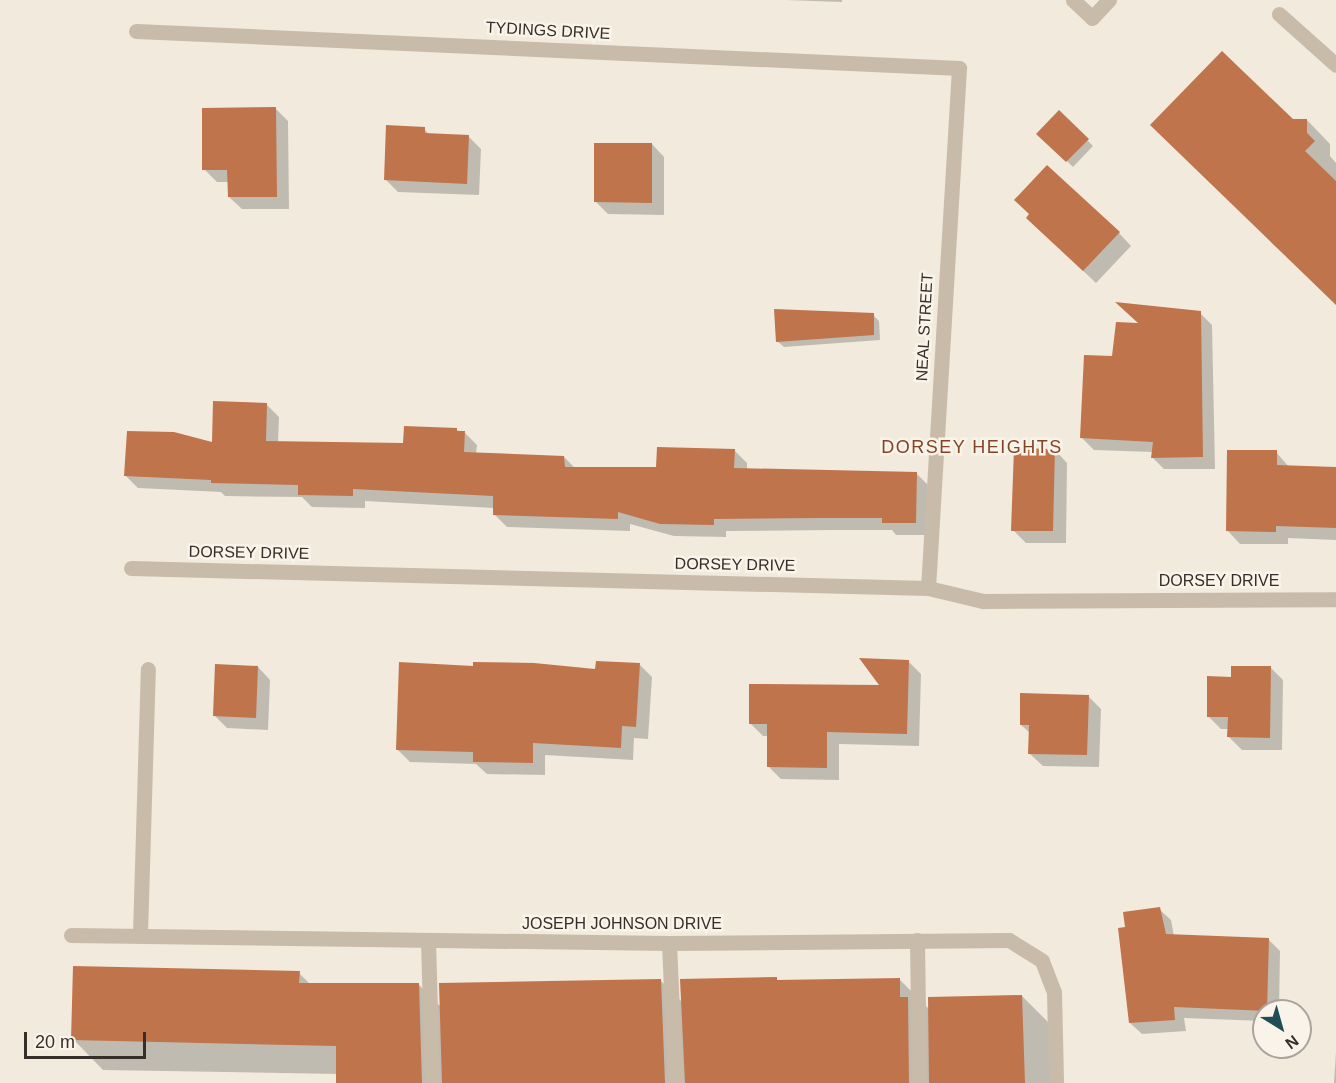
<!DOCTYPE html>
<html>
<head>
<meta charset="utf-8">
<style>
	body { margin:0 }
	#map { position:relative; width:1336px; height:1083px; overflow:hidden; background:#f1eadd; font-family:Helvetica,sans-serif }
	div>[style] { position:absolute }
	.shadow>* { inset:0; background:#0003 }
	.building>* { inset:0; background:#c0744c }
	.lane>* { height:15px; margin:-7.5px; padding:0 7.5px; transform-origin:7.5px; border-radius:7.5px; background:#c9bba9 }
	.street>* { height:15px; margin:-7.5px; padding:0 7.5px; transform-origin:7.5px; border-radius:7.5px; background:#c9bba9 }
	span { translate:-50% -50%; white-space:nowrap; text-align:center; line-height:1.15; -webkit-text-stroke:5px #f9f3e9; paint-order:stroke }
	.street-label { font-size:16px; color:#362e29 }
	.neighbourhood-label { font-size:18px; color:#814525; letter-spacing:1.5px }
	.north { position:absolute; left:1252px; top:999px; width:60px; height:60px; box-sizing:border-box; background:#f9f3e9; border:2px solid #aba49c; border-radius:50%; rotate:143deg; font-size:16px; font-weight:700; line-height:24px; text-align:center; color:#362e29 }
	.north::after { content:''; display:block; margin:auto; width:21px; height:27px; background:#204d56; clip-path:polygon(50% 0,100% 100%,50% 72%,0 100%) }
	.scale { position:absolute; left:24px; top:1032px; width:122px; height:27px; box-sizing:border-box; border:3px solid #362e29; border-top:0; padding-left:8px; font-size:18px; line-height:21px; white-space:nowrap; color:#362e29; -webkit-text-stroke:4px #f9f3e9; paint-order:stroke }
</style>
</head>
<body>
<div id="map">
	<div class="shadow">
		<i style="clip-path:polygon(786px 0,842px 0,842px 2px)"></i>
		<i style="clip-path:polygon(276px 109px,288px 121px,289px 209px,242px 209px,229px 197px,229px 182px,217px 182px,204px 169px)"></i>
		<i style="clip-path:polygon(1059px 112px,1093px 146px,1073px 167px,1039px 134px)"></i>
		<i style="clip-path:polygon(1307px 120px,1330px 144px,1330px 156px,1336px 163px,1336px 303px,1293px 121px)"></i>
		<i style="clip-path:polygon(424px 129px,430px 135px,468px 136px,481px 149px,479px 195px,398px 192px,385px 179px)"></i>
		<i style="clip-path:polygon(652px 144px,664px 157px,664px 215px,608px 214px,595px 201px)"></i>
		<i style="clip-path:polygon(1040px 230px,1119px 233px,1131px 246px,1096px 283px)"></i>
		<i style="clip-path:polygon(1200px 313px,1212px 325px,1215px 469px,1164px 469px,1153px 458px,1153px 452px,1094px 450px,1082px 438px,1114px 358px,1141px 325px)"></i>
		<i style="clip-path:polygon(873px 315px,879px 321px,880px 340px,784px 347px,777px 341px)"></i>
		<i style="clip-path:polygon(266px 404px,279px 417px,278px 443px,405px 445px,456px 430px,464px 432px,477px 445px,476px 454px,564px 457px,575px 468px,658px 469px,734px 450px,747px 463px,747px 469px,916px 473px,929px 486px,928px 535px,896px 535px,892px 530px,832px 530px,726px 531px,726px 537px,674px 536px,630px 524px,630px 531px,507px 527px,494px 514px,494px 508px,365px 501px,365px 508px,312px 507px,302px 497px,225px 496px,221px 492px,138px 488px,126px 476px,213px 444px)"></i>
		<i style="clip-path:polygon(1055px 450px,1067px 463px,1066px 543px,1026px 543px,1013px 530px)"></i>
		<i style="clip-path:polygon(1276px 452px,1289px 467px,1336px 469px,1336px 540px,1288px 538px,1288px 544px,1240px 544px,1228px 531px)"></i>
		<i style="clip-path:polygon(908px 661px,921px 674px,919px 746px,839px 744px,839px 780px,781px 779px,769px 767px,769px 736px,763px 736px,750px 723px,882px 687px)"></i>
		<i style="clip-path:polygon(639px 664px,652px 677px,648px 739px,634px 738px,633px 760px,545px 755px,545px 775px,487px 774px,476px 764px,410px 762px,397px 749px,597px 670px)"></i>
		<i style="clip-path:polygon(258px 667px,270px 680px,268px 730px,227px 728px,215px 716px)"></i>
		<i style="clip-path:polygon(1270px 667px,1283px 680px,1282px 750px,1242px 750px,1229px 737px,1229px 729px,1221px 729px,1208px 716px,1232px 678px)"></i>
		<i style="clip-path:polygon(1088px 696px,1101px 709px,1099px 767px,1043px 766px,1030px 754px,1030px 733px,1021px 725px)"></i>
		<i style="clip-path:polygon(1159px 909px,1171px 920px,1174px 936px,1269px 940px,1280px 951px,1279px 1011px,1264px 1011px,1264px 1021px,1184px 1018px,1186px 1031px,1142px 1034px,1130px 1023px,1126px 928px)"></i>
		<i style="clip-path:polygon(299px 973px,311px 985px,419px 985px,441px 1007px,660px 980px,683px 1003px,776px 979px,779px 982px,899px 979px,929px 1009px,1022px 996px,1052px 1026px,1053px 1083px,338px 1083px,338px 1074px,103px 1070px,73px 1039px)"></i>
		<i style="clip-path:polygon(1336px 1052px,1336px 1083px,1334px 1083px)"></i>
	</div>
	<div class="building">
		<i style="clip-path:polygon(1222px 51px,1293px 119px,1307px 119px,1307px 133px,1315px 141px,1305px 151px,1336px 181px,1336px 305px,1150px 125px)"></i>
		<i style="clip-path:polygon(276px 107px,277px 197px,228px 197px,227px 170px,202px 170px,202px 108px)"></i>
		<i style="clip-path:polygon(1059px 110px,1089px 139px,1066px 162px,1036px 134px)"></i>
		<i style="clip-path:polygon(386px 125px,425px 127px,425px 133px,469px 135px,467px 184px,384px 180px)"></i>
		<i style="clip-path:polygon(594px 143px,652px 143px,652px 203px,594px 202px)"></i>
		<i style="clip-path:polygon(1047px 165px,1120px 232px,1083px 271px,1026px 218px,1029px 214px,1014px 200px)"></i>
		<i style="clip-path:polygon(1115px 302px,1201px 311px,1203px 457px,1151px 458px,1153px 442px,1080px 438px,1084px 355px,1112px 356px,1116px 322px,1138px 323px)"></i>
		<i style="clip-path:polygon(774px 309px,874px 313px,874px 335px,776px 342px)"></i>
		<i style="clip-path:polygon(213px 401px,267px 403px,266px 441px,403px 443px,404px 426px,457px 428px,457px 431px,465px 431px,464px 452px,564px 456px,565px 467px,656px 467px,657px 447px,735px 449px,734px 468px,917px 472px,916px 523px,882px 523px,882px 518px,819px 518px,714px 519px,714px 525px,660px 524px,618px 512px,618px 519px,493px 515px,493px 496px,353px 489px,353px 496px,298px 495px,298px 485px,211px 483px,211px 480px,124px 476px,127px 431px,174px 432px,212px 442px)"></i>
		<i style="clip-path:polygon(1014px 448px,1055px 449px,1053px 531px,1011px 531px)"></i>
		<i style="clip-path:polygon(1227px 450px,1277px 450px,1277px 465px,1336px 467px,1336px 528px,1276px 526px,1276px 532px,1226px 531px)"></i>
		<i style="clip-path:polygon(859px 658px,909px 660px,907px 734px,827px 732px,827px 768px,767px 767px,767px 724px,749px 724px,749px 684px,879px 685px)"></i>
		<i style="clip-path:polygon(596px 661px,640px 663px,636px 727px,622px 726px,621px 748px,533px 743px,533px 763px,473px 762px,473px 752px,396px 750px,399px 662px,473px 666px,473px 662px,534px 663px,595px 669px)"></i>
		<i style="clip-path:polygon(215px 664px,258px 666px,256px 718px,213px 716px)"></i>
		<i style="clip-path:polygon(1231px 666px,1271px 666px,1270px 738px,1227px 737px,1228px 717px,1207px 717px,1207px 676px,1231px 677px)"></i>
		<i style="clip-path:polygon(1020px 693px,1089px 695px,1087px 755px,1028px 754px,1029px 725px,1020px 725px)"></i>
		<i style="clip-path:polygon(1160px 907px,1166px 934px,1269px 938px,1267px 1011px,1174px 1007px,1175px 1020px,1129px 1023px,1118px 928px,1125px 927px,1123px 912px)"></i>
		<i style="clip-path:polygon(73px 966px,300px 971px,299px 983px,419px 983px,422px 1083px,336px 1083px,336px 1046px,71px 1040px)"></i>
		<i style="clip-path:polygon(777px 977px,777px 980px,900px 978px,900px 997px,908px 997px,909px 1083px,685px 1083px,680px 979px)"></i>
		<i style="clip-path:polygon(661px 979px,665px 1083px,442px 1083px,439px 983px)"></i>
		<i style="clip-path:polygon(1022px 995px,1025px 1083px,929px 1083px,928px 997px)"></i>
	</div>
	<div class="lane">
		<i style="left:1073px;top:0;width:26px;rotate:43deg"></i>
		<i style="left:1092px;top:18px;width:25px;rotate:-47deg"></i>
		<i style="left:140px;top:934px;width:265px;rotate:-88.3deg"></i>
	</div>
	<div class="street">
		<i style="left:1279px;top:14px;width:76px;rotate:41.8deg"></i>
		<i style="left:136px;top:31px;width:824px;rotate:2.57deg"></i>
		<i style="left:959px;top:68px;width:521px;rotate:93.41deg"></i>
		<i style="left:131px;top:568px;width:797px;rotate:1.44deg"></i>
		<i style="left:928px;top:588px;width:57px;rotate:13.3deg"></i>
		<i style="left:983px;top:601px;width:353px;rotate:-0.3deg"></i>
		<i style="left:71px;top:935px;width:598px;rotate:0.77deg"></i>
		<i style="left:669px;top:943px;width:340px;rotate:-0.5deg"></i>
		<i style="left:1009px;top:940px;width:39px;rotate:32deg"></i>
		<i style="left:1042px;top:961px;width:33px;rotate:69deg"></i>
		<i style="left:1054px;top:992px;width:91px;rotate:88.7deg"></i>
		<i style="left:428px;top:940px;width:143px;rotate:88.4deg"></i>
		<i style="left:917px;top:940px;width:143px;rotate:89.2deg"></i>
		<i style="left:669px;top:943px;width:140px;rotate:87.5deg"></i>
	</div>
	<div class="street-label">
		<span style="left:548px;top:31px;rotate:3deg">TYDINGS DRIVE</span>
		<span style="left:925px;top:327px;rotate:-87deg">NEAL STREET</span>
		<span style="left:249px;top:553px;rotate:1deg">DORSEY DRIVE</span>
		<span style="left:735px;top:565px;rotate:1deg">DORSEY DRIVE</span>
		<span style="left:1219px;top:581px">DORSEY DRIVE</span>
		<span style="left:622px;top:924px">JOSEPH JOHNSON DRIVE</span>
	</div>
	<div class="neighbourhood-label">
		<span style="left:972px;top:447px">DORSEY HEIGHTS</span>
	</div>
	<div class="north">N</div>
	<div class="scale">20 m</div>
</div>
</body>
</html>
